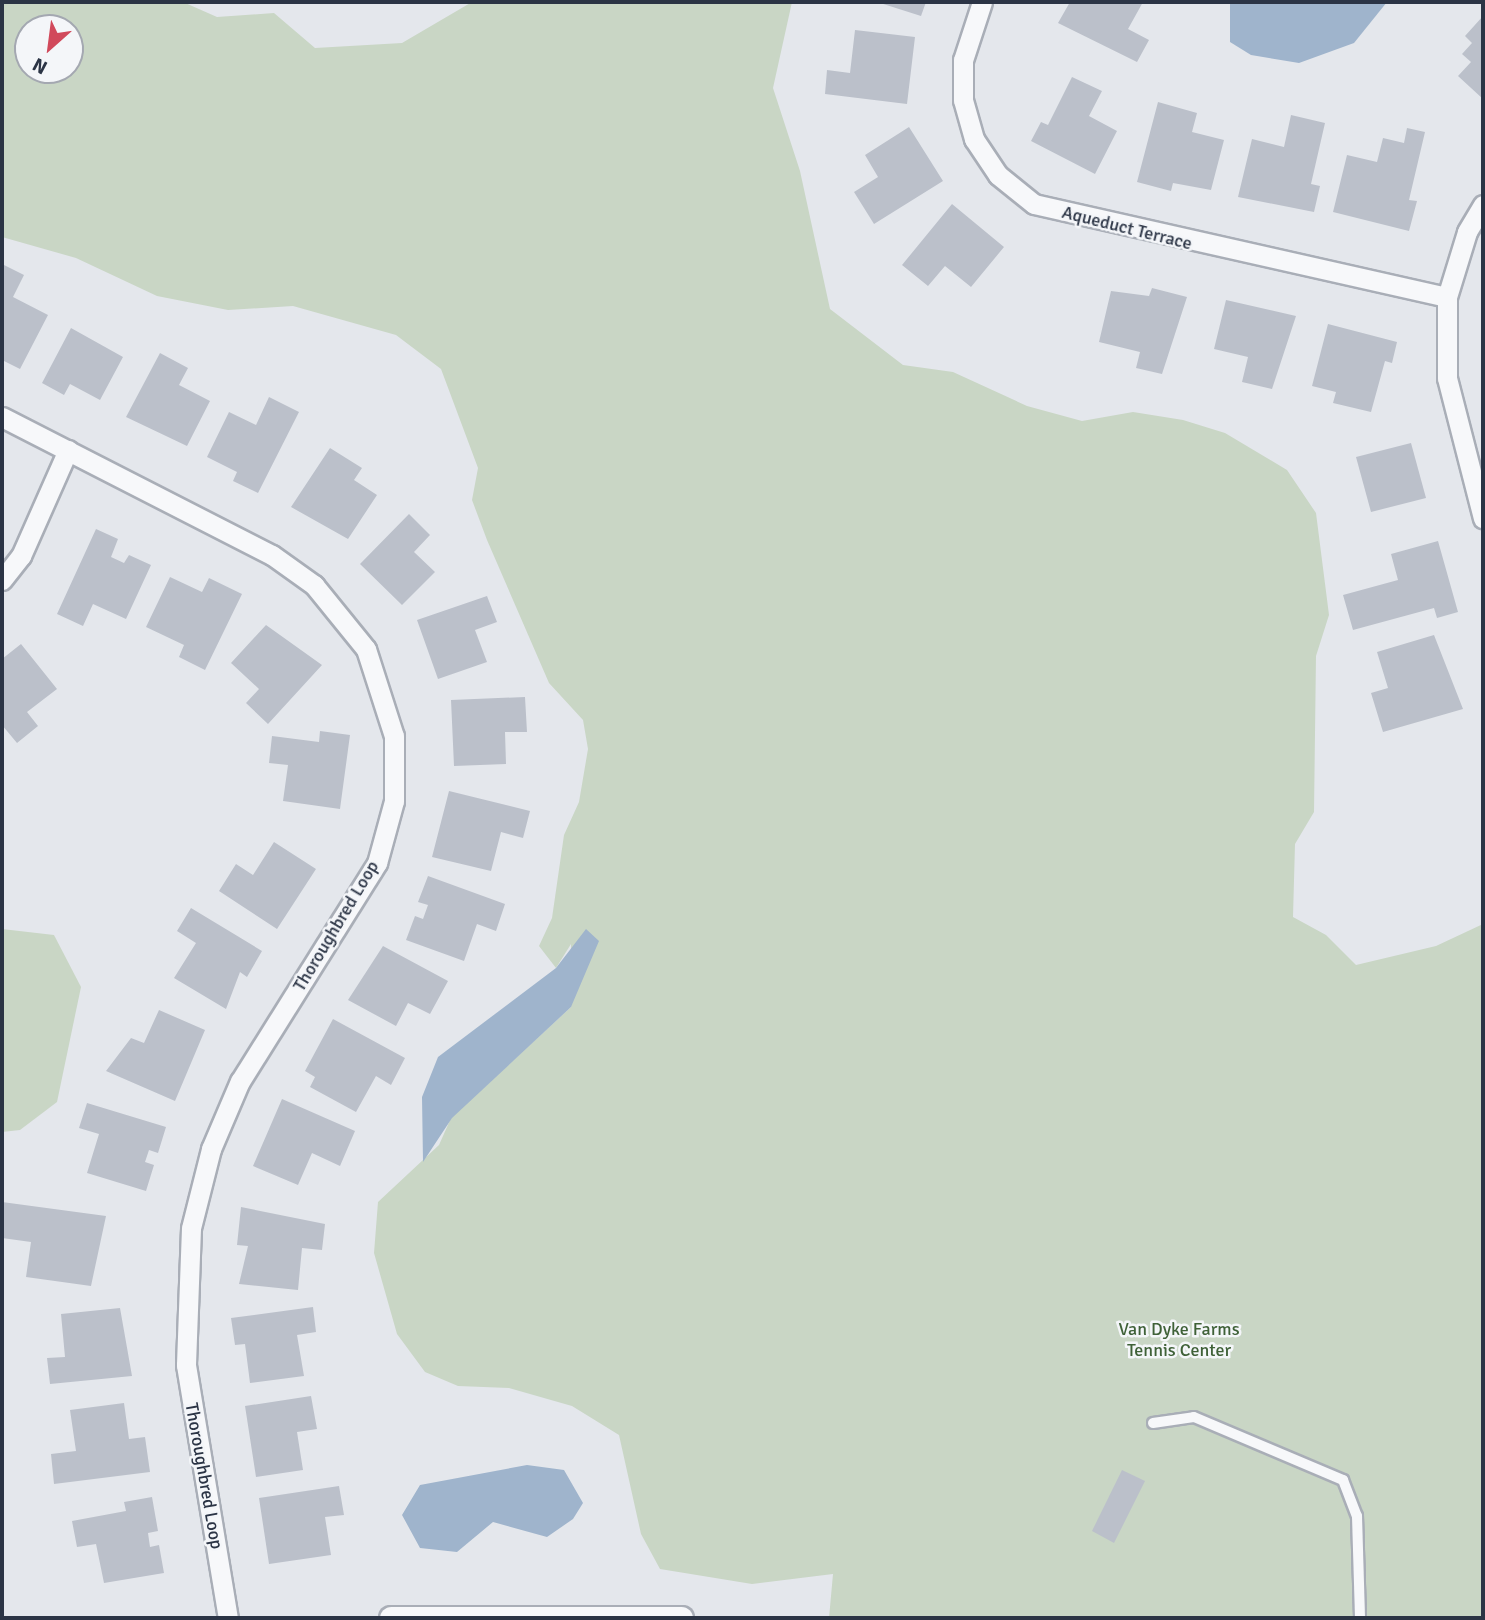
<!DOCTYPE html>
<html>
<head>
<meta charset="utf-8">
<style>
	body { margin:0 }
	#map { position:relative; width:1485px; height:1620px; overflow:hidden; background:#e4e7ec; font-family:Signika,sans-serif }
	div>[style] { position:absolute }
	.green>* { inset:0; background:#c9d6c5 }
	.water>* { inset:0; background:#9fb4cc }
	.building>* { inset:0; background:#bbc0ca }
	.roads { filter:drop-shadow(2px 0 #a9aeb7) drop-shadow(-2px 0 #a9aeb7) drop-shadow(0 2px #a9aeb7) drop-shadow(0 -2px #a9aeb7) }
	.service>* { height:10px; margin:-5px; padding:0 5px; transform-origin:5px; border-radius:5px; background:#f7f8fa }
	.minor>* { height:19px; margin:-9.5px; padding:0 9.5px; transform-origin:9.5px; border-radius:9.5px; background:#f7f8fa }
	.tertiary>* { height:23px; margin:-11.5px; padding:0 11.5px; transform-origin:11.5px; border-radius:11.5px; background:#f7f8fa }
	span { translate:-50% -50%; white-space:nowrap; text-align:center; line-height:1.15; -webkit-text-stroke:5px #f4f6f9; paint-order:stroke }
	.street-label { font-size:18px; color:#2b3445 }
	.park-label { font-size:18px; color:#3f6138 }
	.frame { position:absolute; inset:0; border:4px solid #2b3445; pointer-events:none }
	.north { position:absolute; left:14px; top:14px; width:70px; height:70px; box-sizing:border-box; background:#f4f6f9; border:2px solid #a4a8b1; border-radius:50%; rotate:208deg; font-size:19px; font-weight:700; line-height:28px; text-align:center; color:#2b3445 }
	.north::after { content:''; display:block; margin:auto; width:24px; height:32px; background:#d1495b; clip-path:polygon(50% 0,100% 100%,50% 72%,0 100%) }
</style>
</head>
<body>
<div id="map">
	<div class="green">
		<i style="clip-path:polygon(evenodd,2px 2px,183px 2px,217px 17px,274px 13px,315px 48px,402px 43px,472px 2px,792px 2px,773px 88px,800px 171px,830px 309px,903px 365px,953px 372px,1027px 406px,1082px 421px,1133px 412px,1183px 420px,1225px 433px,1287px 470px,1316px 513px,1329px 615px,1316px 656px,1314px 812px,1295px 844px,1293px 917px,1326px 935px,1356px 965px,1436px 946px,1483px 924px,1483px 1618px,829px 1618px,833px 1574px,752px 1584px,660px 1569px,641px 1534px,619px 1435px,572px 1406px,509px 1388px,458px 1386px,425px 1372px,397px 1334px,374px 1253px,378px 1202px,439px 1145px,451px 1118px,571px 1007px,571px 944px,556px 968px,539px 946px,552px 918px,564px 835px,579px 802px,588px 749px,583px 720px,549px 683px,487px 540px,472px 500px,478px 468px,441px 369px,396px 335px,293px 306px,228px 310px,157px 296px,76px 258px,2px 237px,2px 2px,28px 28px,70px 28px,70px 70px,28px 70px,28px 28px)"></i>
		<i style="clip-path:polygon(2px 929px,54px 935px,81px 987px,57px 1102px,20px 1130px,2px 1132px)"></i>
	</div>
	<div class="water">
		<i style="clip-path:polygon(1230px 2px,1387px 2px,1354px 43px,1299px 63px,1251px 55px,1230px 42px)"></i>
		<i style="clip-path:polygon(586px 929px,599px 941px,571px 1007px,452px 1118px,423px 1162px,422px 1097px,438px 1057px,556px 968px)"></i>
		<i style="clip-path:polygon(527px 1465px,564px 1470px,583px 1503px,573px 1519px,547px 1537px,493px 1522px,457px 1552px,420px 1548px,402px 1515px,420px 1485px)"></i>
	</div>
	<div class="building">
		<i style="clip-path:polygon(877px 2px,926px 2px,921px 16px)"></i>
		<i style="clip-path:polygon(1070px 2px,1143px 2px,1128px 29px,1149px 40px,1137px 62px,1058px 23px)"></i>
		<i style="clip-path:polygon(1483px 16px,1483px 99px,1458px 76px,1471px 62px,1462px 54px,1472px 43px,1465px 36px)"></i>
		<i style="clip-path:polygon(855px 30px,915px 37px,907px 104px,825px 94px,827px 70px,850px 73px)"></i>
		<i style="clip-path:polygon(1072px 77px,1102px 91px,1089px 116px,1117px 131px,1095px 174px,1031px 141px,1041px 122px,1048px 125px)"></i>
		<i style="clip-path:polygon(1158px 102px,1197px 113px,1192px 132px,1224px 140px,1211px 190px,1173px 183px,1171px 191px,1137px 182px)"></i>
		<i style="clip-path:polygon(1291px 115px,1325px 123px,1311px 184px,1320px 186px,1314px 212px,1238px 197px,1252px 139px,1284px 147px)"></i>
		<i style="clip-path:polygon(909px 127px,943px 181px,874px 224px,854px 192px,878px 177px,865px 155px)"></i>
		<i style="clip-path:polygon(1407px 128px,1425px 132px,1409px 200px,1417px 201px,1409px 231px,1333px 212px,1347px 155px,1377px 162px,1383px 138px,1404px 143px)"></i>
		<i style="clip-path:polygon(952px 204px,1004px 247px,971px 287px,945px 266px,928px 286px,902px 265px)"></i>
		<i style="clip-path:polygon(2px 264px,24px 275px,13px 297px,48px 315px,20px 369px,2px 360px)"></i>
		<i style="clip-path:polygon(1152px 288px,1187px 297px,1162px 374px,1136px 368px,1140px 352px,1099px 342px,1111px 291px,1149px 296px)"></i>
		<i style="clip-path:polygon(1226px 300px,1296px 316px,1272px 389px,1242px 382px,1248px 357px,1214px 349px)"></i>
		<i style="clip-path:polygon(1328px 324px,1397px 342px,1392px 363px,1385px 361px,1371px 412px,1333px 403px,1336px 392px,1312px 386px)"></i>
		<i style="clip-path:polygon(71px 328px,123px 357px,100px 400px,70px 384px,64px 395px,42px 383px)"></i>
		<i style="clip-path:polygon(160px 353px,188px 368px,179px 385px,210px 401px,187px 446px,126px 417px)"></i>
		<i style="clip-path:polygon(269px 397px,299px 412px,258px 493px,233px 481px,237px 472px,207px 457px,229px 412px,256px 425px)"></i>
		<i style="clip-path:polygon(1411px 443px,1426px 498px,1371px 512px,1356px 457px)"></i>
		<i style="clip-path:polygon(330px 448px,362px 468px,354px 480px,377px 495px,348px 539px,291px 507px)"></i>
		<i style="clip-path:polygon(409px 514px,430px 535px,414px 552px,435px 572px,402px 605px,360px 564px)"></i>
		<i style="clip-path:polygon(96px 529px,118px 539px,111px 557px,124px 563px,129px 555px,151px 565px,126px 619px,93px 604px,83px 626px,57px 614px)"></i>
		<i style="clip-path:polygon(1438px 541px,1458px 612px,1437px 618px,1434px 608px,1353px 630px,1343px 595px,1398px 580px,1391px 554px)"></i>
		<i style="clip-path:polygon(170px 577px,202px 592px,209px 578px,242px 594px,205px 670px,179px 657px,184px 645px,146px 627px)"></i>
		<i style="clip-path:polygon(487px 596px,497px 622px,475px 630px,487px 662px,438px 679px,417px 620px)"></i>
		<i style="clip-path:polygon(266px 625px,322px 665px,268px 724px,246px 703px,259px 689px,231px 663px)"></i>
		<i style="clip-path:polygon(1434px 635px,1463px 709px,1383px 732px,1371px 693px,1388px 688px,1377px 652px)"></i>
		<i style="clip-path:polygon(21px 644px,57px 689px,27px 712px,38px 726px,17px 743px,2px 725px,2px 659px)"></i>
		<i style="clip-path:polygon(525px 697px,527px 732px,505px 732px,506px 764px,454px 766px,451px 700px)"></i>
		<i style="clip-path:polygon(320px 731px,350px 735px,340px 809px,283px 801px,288px 765px,269px 763px,272px 736px,319px 742px)"></i>
		<i style="clip-path:polygon(449px 791px,530px 811px,523px 838px,501px 832px,491px 871px,432px 857px)"></i>
		<i style="clip-path:polygon(274px 842px,316px 869px,277px 929px,219px 891px,236px 864px,253px 875px)"></i>
		<i style="clip-path:polygon(428px 876px,505px 904px,496px 931px,477px 924px,464px 961px,406px 940px,415px 916px,423px 919px,428px 905px,418px 902px)"></i>
		<i style="clip-path:polygon(191px 908px,262px 951px,247px 977px,240px 972px,226px 1009px,174px 978px,196px 943px,177px 931px)"></i>
		<i style="clip-path:polygon(383px 946px,448px 981px,430px 1014px,408px 1003px,396px 1026px,348px 1000px)"></i>
		<i style="clip-path:polygon(159px 1010px,205px 1030px,175px 1101px,106px 1071px,131px 1038px,144px 1043px)"></i>
		<i style="clip-path:polygon(333px 1019px,405px 1058px,391px 1085px,376px 1076px,356px 1112px,310px 1087px,315px 1077px,305px 1071px)"></i>
		<i style="clip-path:polygon(282px 1099px,355px 1131px,340px 1166px,312px 1153px,298px 1185px,253px 1166px)"></i>
		<i style="clip-path:polygon(87px 1103px,166px 1127px,158px 1153px,149px 1150px,145px 1162px,154px 1165px,146px 1191px,87px 1173px,99px 1134px,79px 1128px)"></i>
		<i style="clip-path:polygon(2px 1202px,106px 1216px,91px 1286px,26px 1277px,31px 1242px,2px 1238px)"></i>
		<i style="clip-path:polygon(241px 1207px,325px 1224px,322px 1250px,302px 1248px,298px 1290px,239px 1284px,248px 1246px,237px 1245px)"></i>
		<i style="clip-path:polygon(313px 1307px,316px 1332px,297px 1335px,304px 1376px,250px 1383px,245px 1344px,235px 1345px,231px 1318px)"></i>
		<i style="clip-path:polygon(120px 1308px,132px 1376px,50px 1384px,47px 1358px,65px 1357px,61px 1314px)"></i>
		<i style="clip-path:polygon(311px 1396px,317px 1429px,297px 1432px,303px 1470px,256px 1477px,245px 1406px)"></i>
		<i style="clip-path:polygon(124px 1403px,129px 1439px,145px 1437px,150px 1472px,54px 1484px,51px 1454px,76px 1451px,70px 1410px)"></i>
		<i style="clip-path:polygon(1122px 1470px,1145px 1481px,1114px 1543px,1092px 1531px)"></i>
		<i style="clip-path:polygon(339px 1486px,344px 1515px,325px 1517px,331px 1555px,269px 1564px,259px 1498px)"></i>
		<i style="clip-path:polygon(152px 1497px,158px 1531px,148px 1533px,150px 1547px,159px 1545px,164px 1573px,104px 1583px,96px 1544px,77px 1547px,72px 1521px,126px 1511px,124px 1502px)"></i>
	</div>
	<div class="roads">
		<div class="service">
			<i style="left:1153px;top:1423px;width:41px;rotate:-8.3deg"></i>
			<i style="left:1194px;top:1417px;width:162px;rotate:22.9deg"></i>
			<i style="left:1343px;top:1480px;width:39px;rotate:69deg"></i>
			<i style="left:1357px;top:1516px;width:102px;rotate:88.3deg"></i>
		</div>
		<div class="minor">
			<i style="left:982px;top:2px;width:61px;rotate:108.1deg"></i>
			<i style="left:963px;top:60px;width:40px;rotate:90deg"></i>
			<i style="left:963px;top:100px;width:41px;rotate:74.2deg"></i>
			<i style="left:974px;top:139px;width:43px;rotate:56.3deg"></i>
			<i style="left:998px;top:175px;width:46px;rotate:38.9deg"></i>
			<i style="left:1034px;top:204px;width:423px;rotate:12.7deg"></i>
			<i style="left:1483px;top:205px;width:31px;rotate:121deg"></i>
			<i style="left:1467px;top:232px;width:68px;rotate:107.1deg"></i>
			<i style="left:1447px;top:297px;width:81px;rotate:90deg"></i>
			<i style="left:1447px;top:378px;width:145px;rotate:75.6deg"></i>
			<i style="left:2px;top:417px;width:303px;rotate:27.1deg"></i>
			<i style="left:272px;top:555px;width:52px;rotate:35.5deg"></i>
			<i style="left:314px;top:585px;width:82px;rotate:50.9deg"></i>
			<i style="left:366px;top:649px;width:91px;rotate:72.2deg"></i>
			<i style="left:394px;top:736px;width:65px;rotate:90deg"></i>
			<i style="left:394px;top:801px;width:64px;rotate:105.3deg"></i>
			<i style="left:377px;top:863px;width:257px;rotate:122.1deg"></i>
			<i style="left:240px;top:1081px;width:74px;rotate:113.1deg"></i>
			<i style="left:211px;top:1149px;width:81px;rotate:104.2deg"></i>
			<i style="left:191px;top:1228px;width:137px;rotate:92.1deg"></i>
			<i style="left:186px;top:1365px;width:256px;rotate:80.6deg"></i>
			<i style="left:2px;top:580px;width:31px;rotate:-52deg"></i>
			<i style="left:21px;top:556px;width:116px;rotate:-66.1deg"></i>
		</div>
		<div class="tertiary">
			<i style="left:391px;top:1618px;width:290px"></i>
		</div>
	</div>
	<div class="street-label">
		<span style="left:1127px;top:228px;rotate:14deg">Aqueduct Terrace</span>
		<span style="left:336px;top:926px;rotate:-59deg">Thoroughbred Loop</span>
		<span style="left:204px;top:1476px;rotate:80deg">Thoroughbred Loop</span>
	</div>
	<div class="park-label">
		<span style="left:1179px;top:1340px">Van Dyke Farms<br>Tennis Center</span>
	</div>
	<div class="frame"></div>
	<div class="north">N</div>
</div>
</body>
</html>
